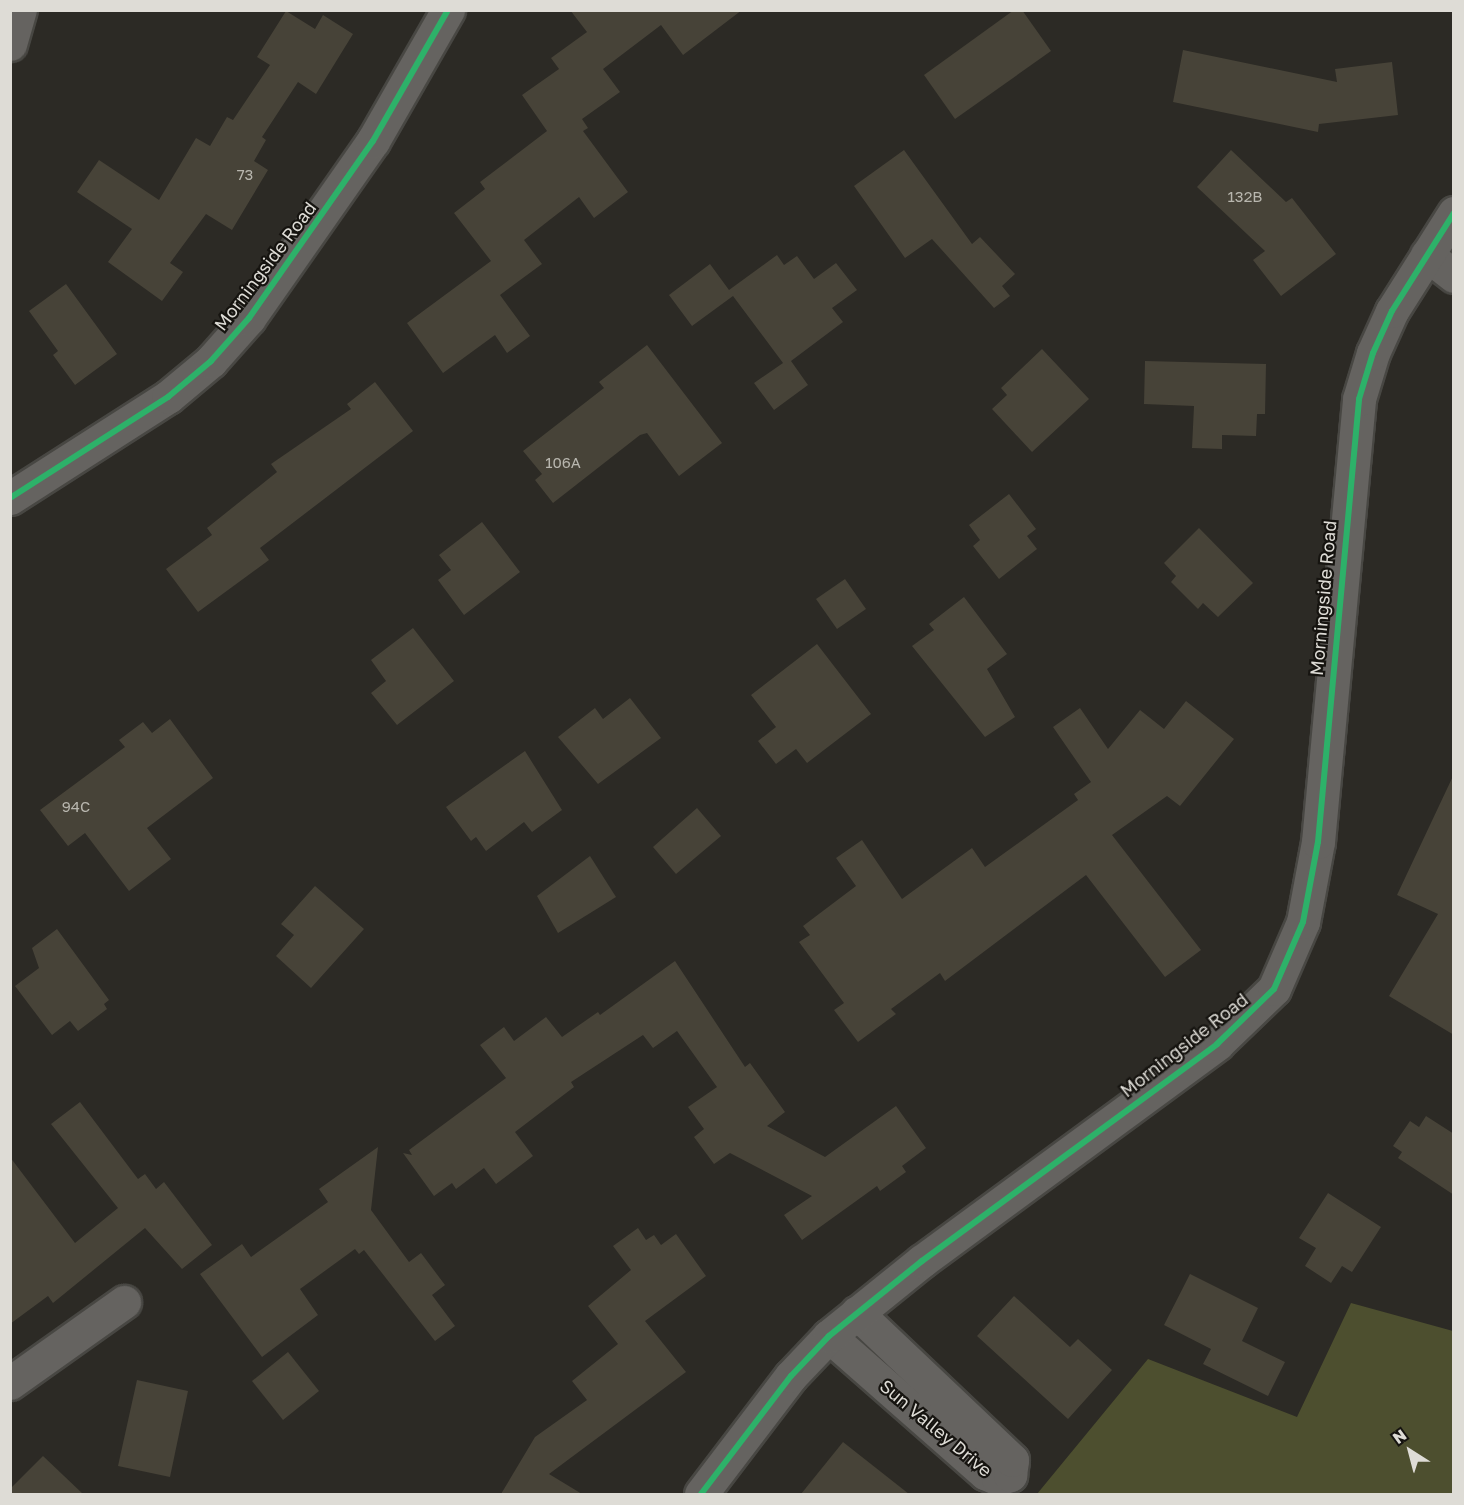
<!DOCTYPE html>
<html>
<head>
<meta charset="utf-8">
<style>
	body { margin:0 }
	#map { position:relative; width:1464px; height:1505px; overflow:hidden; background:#2c2a25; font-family:"Golos Text",sans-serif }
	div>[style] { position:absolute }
	.green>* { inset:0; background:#4d4f2f }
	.building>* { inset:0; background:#474338 }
	.roads { filter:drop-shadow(2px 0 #484743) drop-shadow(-2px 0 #484743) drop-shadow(0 2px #484743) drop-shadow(0 -2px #484743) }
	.minor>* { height:33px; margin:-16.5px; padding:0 16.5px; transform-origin:16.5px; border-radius:16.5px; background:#656360 }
	.cycleway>* { height:6px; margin:-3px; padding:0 3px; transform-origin:3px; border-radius:3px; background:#2db169 }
	span { translate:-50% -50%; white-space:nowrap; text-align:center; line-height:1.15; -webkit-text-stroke:4.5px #161410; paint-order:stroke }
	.number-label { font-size:15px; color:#b8b6ae }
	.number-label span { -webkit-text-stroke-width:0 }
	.street-label { font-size:18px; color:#dedcd6 }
	.frame { position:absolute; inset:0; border:12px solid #dedcd6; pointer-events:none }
	.north { position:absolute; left:1380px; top:1421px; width:60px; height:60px; -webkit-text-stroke:4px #161410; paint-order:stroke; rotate:324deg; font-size:16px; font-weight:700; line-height:24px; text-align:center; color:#dedcd6 }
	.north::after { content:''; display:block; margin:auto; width:21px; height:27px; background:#dedcd6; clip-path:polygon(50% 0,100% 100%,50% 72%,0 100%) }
</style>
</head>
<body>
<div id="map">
	<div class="green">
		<i style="clip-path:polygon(1351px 1303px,1453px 1331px,1453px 1494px,1037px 1494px,1148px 1359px,1297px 1417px)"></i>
	</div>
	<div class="building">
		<i style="clip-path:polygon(570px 10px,742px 10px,683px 55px,661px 25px,603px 69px,620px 92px,582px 119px,588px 128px,583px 131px,628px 192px,594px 218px,579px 197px,524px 240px,542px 264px,500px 295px,530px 336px,507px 353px,495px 335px,443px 373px,407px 323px,491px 261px,454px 213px,485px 189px,480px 182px,547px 131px,522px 95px,559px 69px,551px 58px,587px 32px)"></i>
		<i style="clip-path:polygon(1014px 10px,1022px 10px,1051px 51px,955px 119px,924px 75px)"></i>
		<i style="clip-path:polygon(286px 11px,315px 29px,323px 15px,353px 34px,316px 94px,298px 82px,262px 137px,266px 140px,254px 161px,268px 170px,232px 230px,206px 214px,170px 263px,183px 272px,162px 301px,108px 262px,132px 229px,77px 192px,99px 160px,159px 200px,196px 138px,210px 146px,227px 117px,233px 120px,270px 65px,257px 57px)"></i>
		<i style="clip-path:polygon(1183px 50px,1337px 82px,1335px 69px,1392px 62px,1398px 115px,1319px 124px,1318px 132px,1173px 102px)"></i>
		<i style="clip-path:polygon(904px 150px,972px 244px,980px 237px,1015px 274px,1002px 286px,1010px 296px,994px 308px,932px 239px,905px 258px,854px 186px)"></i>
		<i style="clip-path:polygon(1231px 150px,1286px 202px,1292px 198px,1336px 254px,1281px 296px,1253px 260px,1265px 251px,1197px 187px)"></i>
		<i style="clip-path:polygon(777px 255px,784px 265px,797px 256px,814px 279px,836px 263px,857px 290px,832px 308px,843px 322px,791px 361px,808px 385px,774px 410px,754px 383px,783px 363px,733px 296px,692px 326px,669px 295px,710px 264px,729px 290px)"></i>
		<i style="clip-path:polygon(66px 284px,117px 354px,75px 385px,53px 355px,58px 351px,29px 311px)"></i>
		<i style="clip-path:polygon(647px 345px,722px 443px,679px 476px,647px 433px,640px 435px,553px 503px,535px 480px,542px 474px,523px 451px,604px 388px,599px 382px)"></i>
		<i style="clip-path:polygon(1042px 349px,1089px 399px,1032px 452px,992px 409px,1007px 395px,1001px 388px)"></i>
		<i style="clip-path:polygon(1145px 361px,1266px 364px,1265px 414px,1257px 414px,1256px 436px,1222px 435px,1222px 449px,1192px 448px,1194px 406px,1144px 404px)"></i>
		<i style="clip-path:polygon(375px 382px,413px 431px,260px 548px,269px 560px,198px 612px,166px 569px,212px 535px,207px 528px,277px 472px,271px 464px,351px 409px,347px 404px)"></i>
		<i style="clip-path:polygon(1009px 494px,1036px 529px,1027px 536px,1037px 549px,999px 579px,973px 546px,980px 540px,969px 525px)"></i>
		<i style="clip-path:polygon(482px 522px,520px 572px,464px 615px,438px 580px,451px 570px,439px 555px)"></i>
		<i style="clip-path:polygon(1199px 528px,1253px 583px,1218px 617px,1203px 603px,1198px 609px,1171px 582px,1176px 576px,1164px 563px)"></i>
		<i style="clip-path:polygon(845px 579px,866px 609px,837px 629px,816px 599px)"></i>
		<i style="clip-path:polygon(964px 597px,1007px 654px,987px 669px,1015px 717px,985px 737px,912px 646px,934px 630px,929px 624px)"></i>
		<i style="clip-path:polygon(413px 628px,454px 681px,397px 725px,371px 693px,386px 681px,371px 660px)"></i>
		<i style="clip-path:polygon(817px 644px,871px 714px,807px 763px,796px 749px,776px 764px,758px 741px,776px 727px,751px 695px)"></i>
		<i style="clip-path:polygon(630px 698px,661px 738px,598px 784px,558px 737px,595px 708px,603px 719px)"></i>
		<i style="clip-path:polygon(1186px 701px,1234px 739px,1180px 806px,1167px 796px,1112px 835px,1201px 950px,1165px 977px,1086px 875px,945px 981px,940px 973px,891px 1009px,896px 1014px,858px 1042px,834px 1010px,844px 1003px,799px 942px,810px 935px,803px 926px,856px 886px,836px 858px,862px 840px,902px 899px,972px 848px,985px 867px,1078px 800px,1074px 794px,1091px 782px,1053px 727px,1080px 708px,1108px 749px,1140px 710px,1164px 729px)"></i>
		<i style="clip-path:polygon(170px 719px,213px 778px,147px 828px,171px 859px,129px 891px,85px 833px,68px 846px,40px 810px,125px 747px,119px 740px,143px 722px,152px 733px)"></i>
		<i style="clip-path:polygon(525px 751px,562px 810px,532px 832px,524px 822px,486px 851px,476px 837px,471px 841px,446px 807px)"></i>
		<i style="clip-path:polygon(1454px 774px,1454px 1035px,1389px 996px,1438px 914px,1397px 895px)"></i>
		<i style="clip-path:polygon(697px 808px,721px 836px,676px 874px,653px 847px)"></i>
		<i style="clip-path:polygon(590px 856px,616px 897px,558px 933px,537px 896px)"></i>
		<i style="clip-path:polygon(315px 886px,364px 929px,311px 988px,276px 956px,294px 935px,281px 924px)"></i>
		<i style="clip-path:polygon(57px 929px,109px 1000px,104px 1004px,107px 1009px,78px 1031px,70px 1021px,52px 1035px,15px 986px,39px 968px,32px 948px)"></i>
		<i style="clip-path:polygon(675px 961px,745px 1067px,750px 1063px,785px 1112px,767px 1126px,825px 1157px,896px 1106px,926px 1148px,902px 1166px,906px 1172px,880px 1191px,877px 1186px,802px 1240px,784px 1215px,812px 1196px,730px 1153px,714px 1164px,694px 1137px,704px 1129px,688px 1107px,717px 1087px,677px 1031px,653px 1048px,643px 1035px,571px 1082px,574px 1087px,515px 1132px,533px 1156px,496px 1184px,484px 1168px,456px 1189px,452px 1183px,434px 1196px,403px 1153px,412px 1155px,409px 1150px,506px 1078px,480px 1045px,504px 1027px,514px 1041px,546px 1017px,562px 1037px,598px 1012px,600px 1015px)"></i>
		<i style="clip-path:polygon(80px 1102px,138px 1179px,145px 1174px,156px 1189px,164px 1182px,212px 1245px,182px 1269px,145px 1228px,53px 1303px,48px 1296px,10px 1324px,10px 1157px,75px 1243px,118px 1208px,51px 1124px)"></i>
		<i style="clip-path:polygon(1426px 1116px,1454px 1134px,1454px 1195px,1398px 1158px,1402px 1152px,1393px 1146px,1410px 1121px,1419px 1127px)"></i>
		<i style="clip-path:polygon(378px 1147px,371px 1210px,409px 1262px,421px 1253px,445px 1285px,432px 1295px,455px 1326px,435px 1341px,364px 1250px,359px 1254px,355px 1249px,300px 1289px,318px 1315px,262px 1357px,200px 1274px,242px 1244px,251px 1257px,328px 1202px,319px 1189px)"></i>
		<i style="clip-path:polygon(1328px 1193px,1381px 1227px,1352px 1272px,1342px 1266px,1331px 1283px,1305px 1266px,1316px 1248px,1299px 1238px)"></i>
		<i style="clip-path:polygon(638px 1228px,646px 1240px,654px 1235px,661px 1245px,676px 1234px,706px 1276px,645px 1321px,686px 1372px,549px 1474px,582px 1494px,501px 1494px,535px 1437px,587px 1400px,572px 1381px,618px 1344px,588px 1306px,631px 1270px,613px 1246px)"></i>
		<i style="clip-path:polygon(1190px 1274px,1258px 1308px,1242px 1341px,1285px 1362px,1268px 1396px,1203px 1364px,1211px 1349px,1164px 1325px)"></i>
		<i style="clip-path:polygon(1014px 1296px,1070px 1347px,1078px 1339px,1112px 1370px,1068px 1419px,977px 1336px)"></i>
		<i style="clip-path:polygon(288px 1352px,319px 1391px,283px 1420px,252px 1381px)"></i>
		<i style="clip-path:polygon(137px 1380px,188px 1391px,170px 1477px,118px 1466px)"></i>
		<i style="clip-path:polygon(843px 1442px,909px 1494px,801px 1494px)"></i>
		<i style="clip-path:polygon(43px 1456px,83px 1494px,10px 1494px,10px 1489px)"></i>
	</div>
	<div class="roads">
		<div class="minor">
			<i style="left:10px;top:44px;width:35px;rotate:-74deg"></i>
			<i style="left:1427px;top:255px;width:34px;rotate:38deg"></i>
			<i style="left:10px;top:498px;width:188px;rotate:-32.6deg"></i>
			<i style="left:168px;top:397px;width:56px;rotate:-39.9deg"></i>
			<i style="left:211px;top:361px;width:57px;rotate:-48.5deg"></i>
			<i style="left:249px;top:318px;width:216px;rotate:-55deg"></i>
			<i style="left:373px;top:141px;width:151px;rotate:-60.2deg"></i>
			<i style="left:829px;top:1336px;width:208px;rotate:41.3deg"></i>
			<i style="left:985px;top:1473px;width:14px;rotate:25deg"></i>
			<i style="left:998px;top:1479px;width:13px;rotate:-18deg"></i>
			<i style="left:1010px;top:1475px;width:15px;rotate:-82deg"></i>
			<i style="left:1012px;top:1460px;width:214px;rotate:-136.5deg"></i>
			<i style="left:10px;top:1383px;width:140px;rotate:-35.4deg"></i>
			<i style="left:701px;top:1494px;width:148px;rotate:-52.7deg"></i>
			<i style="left:791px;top:1376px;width:55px;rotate:-46.5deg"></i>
			<i style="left:829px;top:1336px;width:119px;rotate:-38.9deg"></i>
			<i style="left:922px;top:1261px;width:366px;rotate:-36.3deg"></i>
			<i style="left:1217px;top:1044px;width:79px;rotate:-44deg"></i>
			<i style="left:1274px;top:989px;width:73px;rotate:-66.6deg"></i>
			<i style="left:1303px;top:922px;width:81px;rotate:-79.4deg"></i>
			<i style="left:1318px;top:842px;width:445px;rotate:-84.7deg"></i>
			<i style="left:1359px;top:399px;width:48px;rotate:-73.1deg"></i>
			<i style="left:1373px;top:353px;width:46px;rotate:-65.7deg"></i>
			<i style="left:1392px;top:311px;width:116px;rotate:-57.7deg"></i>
		</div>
	</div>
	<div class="cycleway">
		<i style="left:10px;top:498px;width:188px;rotate:-32.6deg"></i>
		<i style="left:168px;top:397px;width:56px;rotate:-39.9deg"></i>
		<i style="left:211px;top:361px;width:57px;rotate:-48.5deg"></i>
		<i style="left:249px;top:318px;width:216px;rotate:-55deg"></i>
		<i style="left:373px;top:141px;width:151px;rotate:-60.2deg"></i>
		<i style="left:701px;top:1494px;width:148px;rotate:-52.7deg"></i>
		<i style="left:791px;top:1376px;width:55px;rotate:-46.5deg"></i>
		<i style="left:829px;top:1336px;width:119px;rotate:-38.9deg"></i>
		<i style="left:922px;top:1261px;width:366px;rotate:-36.3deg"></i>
		<i style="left:1217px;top:1044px;width:79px;rotate:-44deg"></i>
		<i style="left:1274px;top:989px;width:73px;rotate:-66.6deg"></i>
		<i style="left:1303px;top:922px;width:81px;rotate:-79.4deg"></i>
		<i style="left:1318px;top:842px;width:445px;rotate:-84.7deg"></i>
		<i style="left:1359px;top:399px;width:48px;rotate:-73.1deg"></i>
		<i style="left:1373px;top:353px;width:46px;rotate:-65.7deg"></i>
		<i style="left:1392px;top:311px;width:116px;rotate:-57.7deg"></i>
	</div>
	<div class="number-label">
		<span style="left:245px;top:175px">73</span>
		<span style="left:1245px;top:197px">132B</span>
		<span style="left:563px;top:463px">106A</span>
		<span style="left:76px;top:807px">94C</span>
	</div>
	<div class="street-label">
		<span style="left:265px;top:266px;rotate:-53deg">Morningside Road</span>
		<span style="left:1323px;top:598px;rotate:-85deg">Morningside Road</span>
		<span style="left:1184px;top:1045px;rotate:-38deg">Morningside Road</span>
		<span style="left:936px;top:1428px;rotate:40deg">Sun Valley Drive</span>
	</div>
	<div class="frame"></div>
	<div class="north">N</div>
</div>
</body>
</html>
